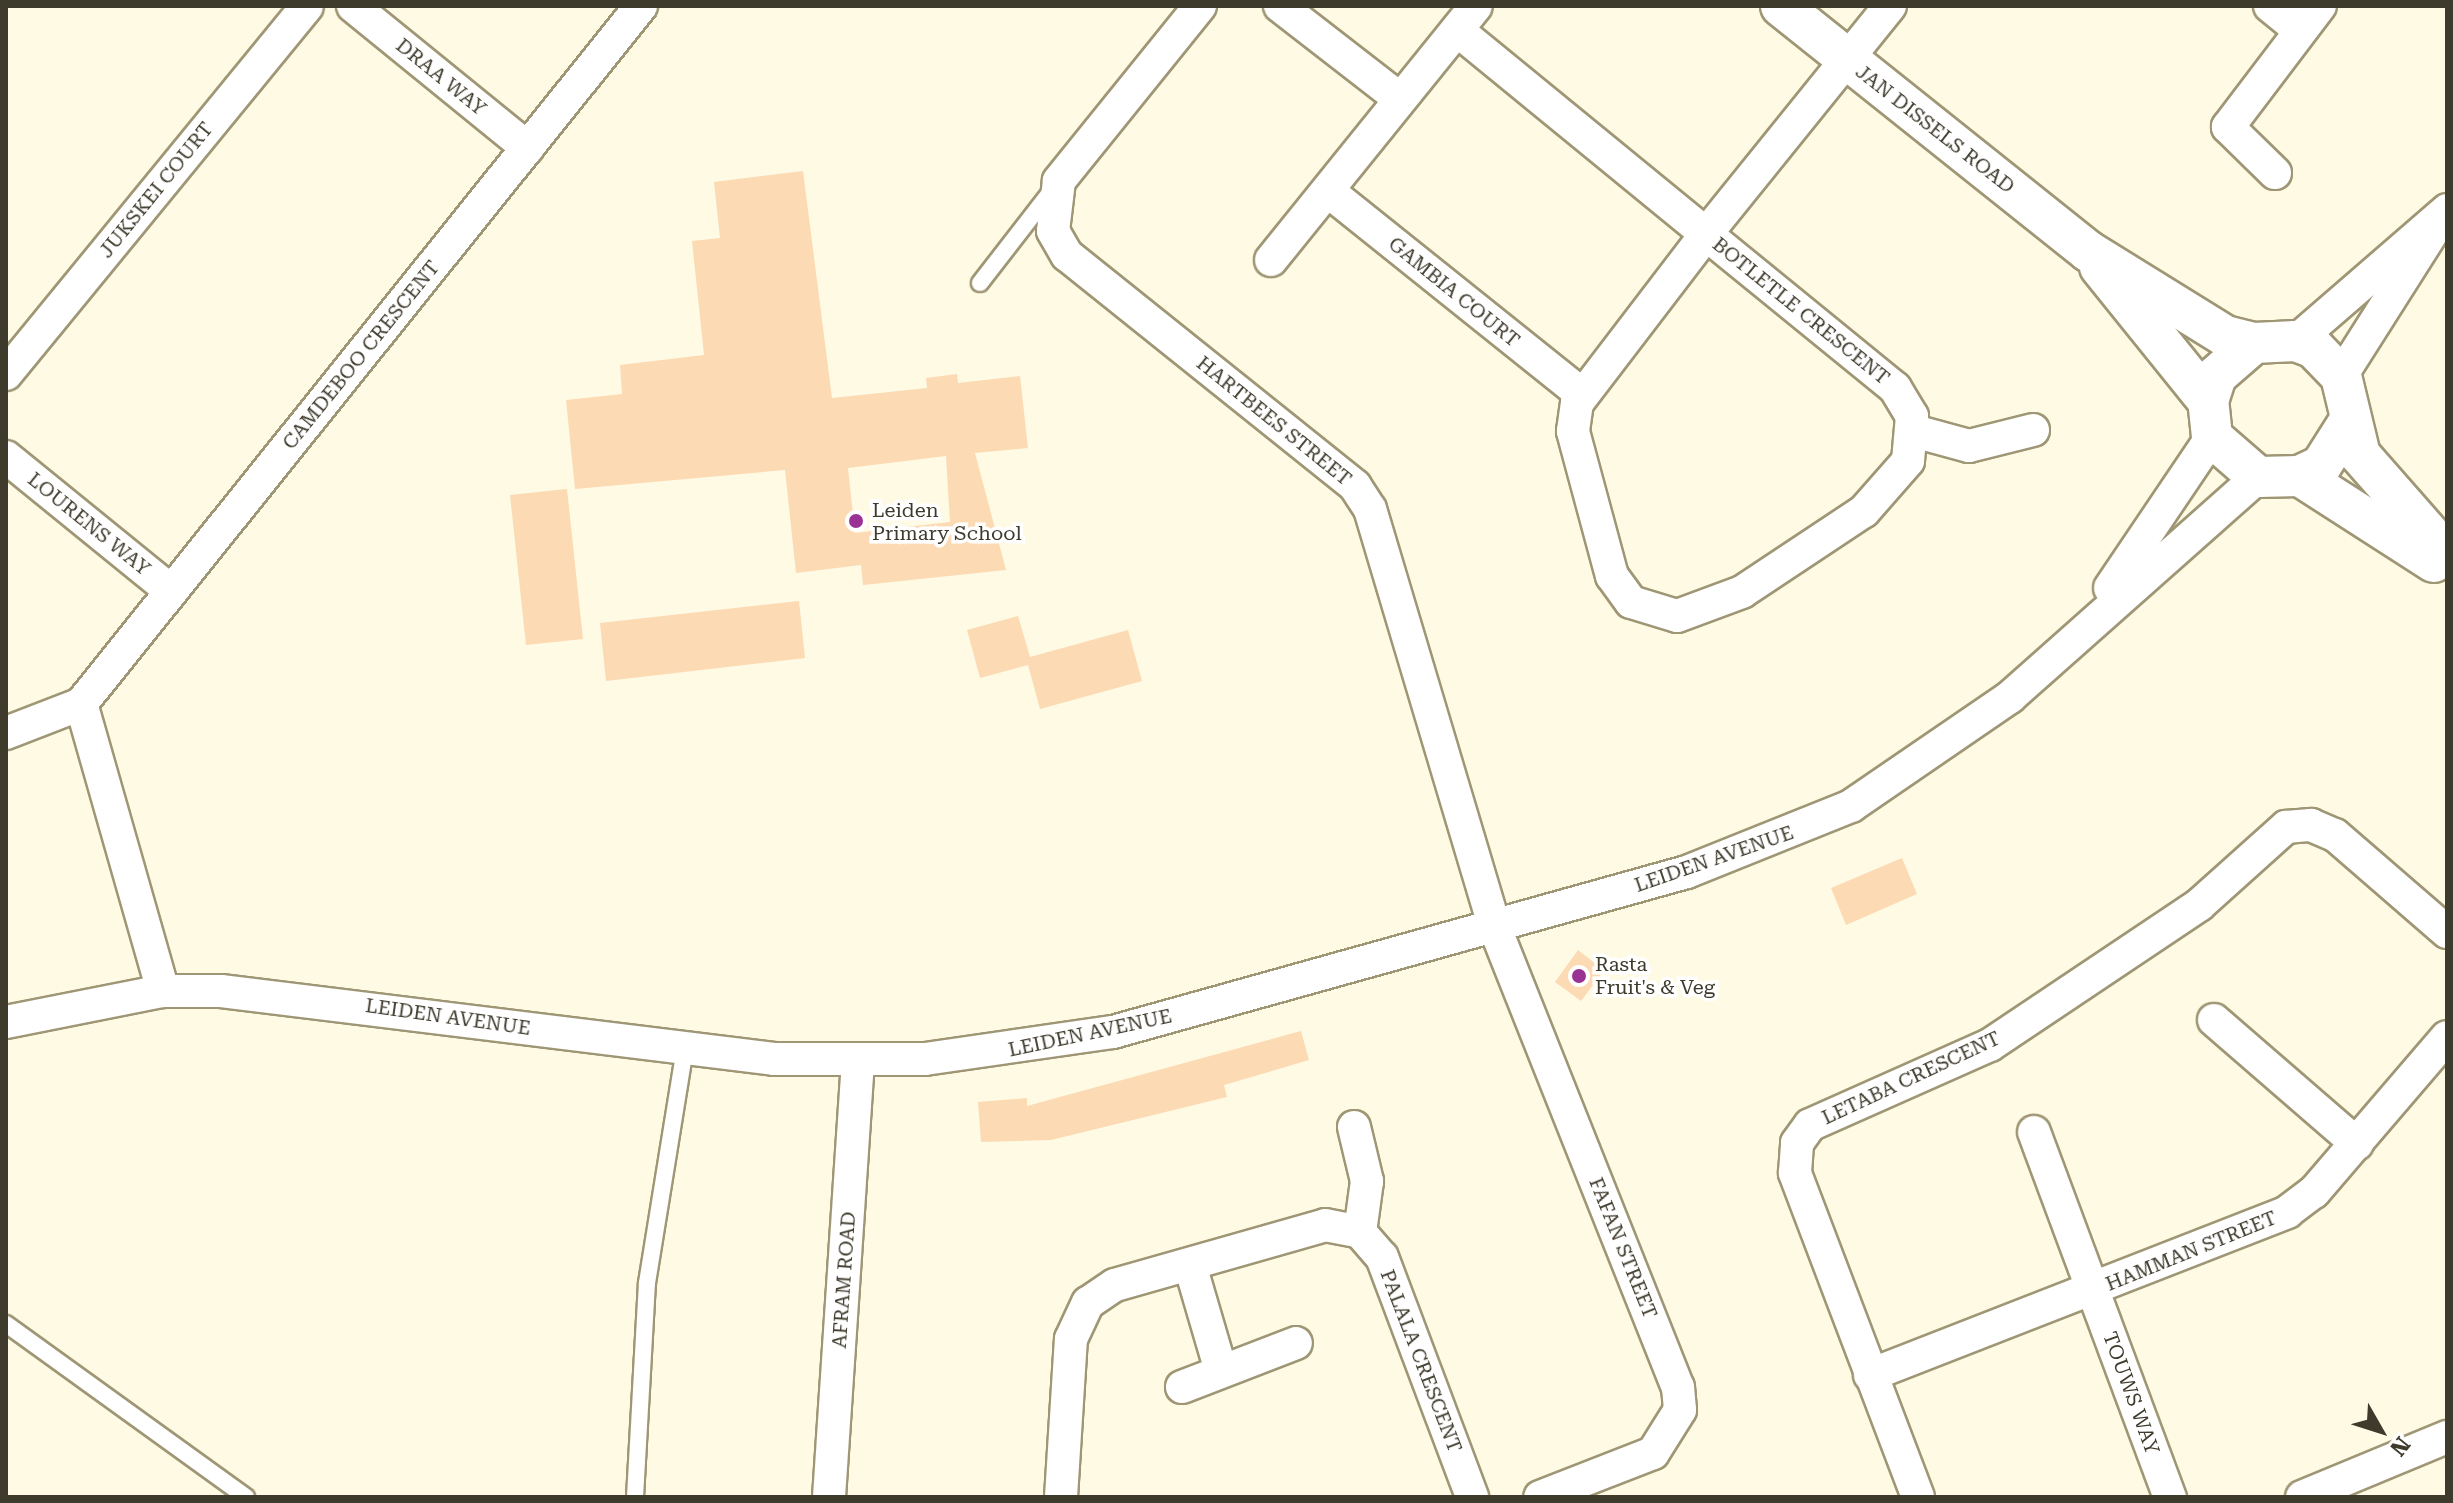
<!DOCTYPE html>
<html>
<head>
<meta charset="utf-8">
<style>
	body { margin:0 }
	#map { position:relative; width:2453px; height:1503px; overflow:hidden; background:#fffae4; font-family:"Roboto Serif",serif }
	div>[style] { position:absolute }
	.building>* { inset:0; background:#fcdab4 }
	.roads { filter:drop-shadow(2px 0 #9f9675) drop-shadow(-2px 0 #9f9675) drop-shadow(0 2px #9f9675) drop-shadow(0 -2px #9f9675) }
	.service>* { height:16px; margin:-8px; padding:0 8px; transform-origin:8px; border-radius:8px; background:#fff }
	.minor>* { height:32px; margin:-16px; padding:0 16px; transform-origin:16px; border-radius:16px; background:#fff }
	.tertiary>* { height:40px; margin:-20px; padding:0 20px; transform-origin:20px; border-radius:20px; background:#fff }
	.dots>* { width:22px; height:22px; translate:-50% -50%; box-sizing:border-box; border:4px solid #fff; border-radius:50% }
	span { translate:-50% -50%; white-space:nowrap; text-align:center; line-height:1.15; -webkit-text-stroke:7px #fff; paint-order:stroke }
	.street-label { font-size:20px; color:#3e3a2c }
	.poi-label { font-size:20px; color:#3e3a2c }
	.left { translate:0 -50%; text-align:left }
	.frame { position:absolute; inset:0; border:8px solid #3e3a2c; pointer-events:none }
	.north { position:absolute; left:2341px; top:1391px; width:80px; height:80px; -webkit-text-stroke:6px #fff; paint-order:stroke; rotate:129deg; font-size:22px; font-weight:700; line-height:32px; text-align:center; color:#3e3a2c }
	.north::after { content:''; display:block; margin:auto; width:28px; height:36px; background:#3e3a2c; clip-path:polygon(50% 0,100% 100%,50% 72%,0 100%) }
</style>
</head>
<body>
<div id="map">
	<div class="building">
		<i style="clip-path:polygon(evenodd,803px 171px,832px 398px,927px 388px,926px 378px,957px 374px,958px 383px,1020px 376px,1028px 448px,975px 453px,1006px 570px,863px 585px,861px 565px,796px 573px,785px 470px,575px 489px,566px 400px,622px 394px,620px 365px,704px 355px,692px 241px,720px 238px,714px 182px,803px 171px,946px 456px,950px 522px,855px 533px,848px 468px,946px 456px)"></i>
		<i style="clip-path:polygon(567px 489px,583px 639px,526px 645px,510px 495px)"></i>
		<i style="clip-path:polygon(799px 601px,805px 658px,606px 681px,600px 623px)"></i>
		<i style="clip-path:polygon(1018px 616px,1030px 657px,1128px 630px,1142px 681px,1040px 709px,1028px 665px,980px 678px,967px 630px)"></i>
		<i style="clip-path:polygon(1902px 858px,1917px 894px,1846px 925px,1831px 888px)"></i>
		<i style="clip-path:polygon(1578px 950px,1604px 970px,1581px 1001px,1555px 982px)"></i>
		<i style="clip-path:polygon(1301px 1031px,1309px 1060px,1224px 1085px,1227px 1097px,1051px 1140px,981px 1142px,978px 1102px,1027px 1098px,1027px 1106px)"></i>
	</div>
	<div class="roads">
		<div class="service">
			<i style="left:980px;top:283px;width:119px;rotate:-52.2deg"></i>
			<i style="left:6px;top:1324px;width:296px;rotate:35.8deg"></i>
			<i style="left:635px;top:1497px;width:214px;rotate:-86.8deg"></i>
			<i style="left:647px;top:1283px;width:237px;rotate:-80.8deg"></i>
		</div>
		<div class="minor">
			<i style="left:353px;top:6px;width:225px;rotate:39.1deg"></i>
			<i style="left:1200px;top:6px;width:225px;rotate:128.9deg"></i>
			<i style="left:1059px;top:181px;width:50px;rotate:96.8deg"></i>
			<i style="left:1053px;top:231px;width:28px;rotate:60deg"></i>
			<i style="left:1067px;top:255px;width:369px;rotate:38.7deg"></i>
			<i style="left:1355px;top:486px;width:27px;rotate:57deg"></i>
			<i style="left:1370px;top:509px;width:437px;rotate:73.4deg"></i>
			<i style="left:1495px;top:928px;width:494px;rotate:68.3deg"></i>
			<i style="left:1678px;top:1387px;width:23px;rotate:85deg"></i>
			<i style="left:1680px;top:1410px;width:51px;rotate:122.1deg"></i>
			<i style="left:1653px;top:1453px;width:121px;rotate:158.7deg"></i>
			<i style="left:1280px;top:6px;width:152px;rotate:37.8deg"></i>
			<i style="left:2270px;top:6px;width:38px;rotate:39deg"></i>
			<i style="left:1457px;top:30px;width:322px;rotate:39.3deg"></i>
			<i style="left:1706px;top:234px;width:244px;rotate:39.2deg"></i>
			<i style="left:1895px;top:388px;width:33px;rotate:59deg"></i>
			<i style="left:1912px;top:416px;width:45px;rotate:95.1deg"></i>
			<i style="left:1908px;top:461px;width:67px;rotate:131.3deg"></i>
			<i style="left:1864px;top:511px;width:146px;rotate:146.4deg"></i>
			<i style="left:1742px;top:592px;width:69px;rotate:159.7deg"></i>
			<i style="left:1677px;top:616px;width:48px;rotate:-163.1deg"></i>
			<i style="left:1631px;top:602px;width:32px;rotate:-126deg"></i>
			<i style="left:1612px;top:576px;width:150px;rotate:-105.1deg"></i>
			<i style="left:1573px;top:431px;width:28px;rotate:-82deg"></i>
			<i style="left:1577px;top:403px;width:213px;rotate:-52.6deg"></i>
			<i style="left:1706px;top:234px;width:293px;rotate:-51.1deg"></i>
			<i style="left:2275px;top:173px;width:66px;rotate:-135.6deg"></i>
			<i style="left:2228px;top:127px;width:152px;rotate:-52.8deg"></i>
			<i style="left:1328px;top:191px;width:324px;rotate:38.7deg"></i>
			<i style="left:1271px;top:260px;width:326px;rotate:-51.1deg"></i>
			<i style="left:2296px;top:341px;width:200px;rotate:-40.9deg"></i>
			<i style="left:6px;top:374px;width:475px;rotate:-50.7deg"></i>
			<i style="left:2341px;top:376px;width:175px;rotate:-57.6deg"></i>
			<i style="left:1914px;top:431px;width:57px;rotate:15.3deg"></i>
			<i style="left:1969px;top:446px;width:66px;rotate:-14deg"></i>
			<i style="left:6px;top:457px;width:213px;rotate:39.1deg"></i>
			<i style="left:2110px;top:588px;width:182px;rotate:-56deg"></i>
			<i style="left:6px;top:733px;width:80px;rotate:-21.1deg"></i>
			<i style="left:163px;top:991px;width:298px;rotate:-105.9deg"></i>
			<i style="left:81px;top:704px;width:895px;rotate:-51.26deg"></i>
			<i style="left:2214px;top:1020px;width:189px;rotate:40.9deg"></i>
			<i style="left:6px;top:1022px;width:160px;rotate:-11.2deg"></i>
			<i style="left:163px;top:991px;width:58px"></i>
			<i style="left:221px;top:991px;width:557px;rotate:7.01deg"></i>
			<i style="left:774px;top:1059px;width:151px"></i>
			<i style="left:925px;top:1059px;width:190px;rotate:-8.2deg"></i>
			<i style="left:1113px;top:1032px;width:596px;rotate:-15.58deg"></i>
			<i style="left:1687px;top:872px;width:177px;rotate:-21.9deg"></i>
			<i style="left:1851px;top:806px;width:193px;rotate:-34.4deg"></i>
			<i style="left:2010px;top:697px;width:332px;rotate:-41.6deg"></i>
			<i style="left:1354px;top:1127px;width:56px;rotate:76.5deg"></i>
			<i style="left:1367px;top:1181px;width:51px;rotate:97.8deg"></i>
			<i style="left:2034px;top:1132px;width:390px;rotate:69.6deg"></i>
			<i style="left:1190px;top:1265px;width:110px;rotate:73.7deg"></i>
			<i style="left:1870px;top:1375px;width:448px;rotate:-21.3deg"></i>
			<i style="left:2287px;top:1212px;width:34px;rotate:-37deg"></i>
			<i style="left:2314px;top:1192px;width:204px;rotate:-49.4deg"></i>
			<i style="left:1182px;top:1387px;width:122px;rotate:-21.1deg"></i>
			<i style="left:829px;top:1497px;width:436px;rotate:-86.2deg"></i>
			<i style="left:1061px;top:1497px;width:158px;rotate:-86.4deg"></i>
			<i style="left:1071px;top:1339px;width:40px;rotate:-65deg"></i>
			<i style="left:1088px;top:1303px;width:32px;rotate:-34deg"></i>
			<i style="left:1115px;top:1285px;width:218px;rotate:-15.9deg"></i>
			<i style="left:1325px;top:1225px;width:36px;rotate:11deg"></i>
			<i style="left:1360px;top:1232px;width:33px;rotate:49deg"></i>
			<i style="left:1382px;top:1257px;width:256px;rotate:69.4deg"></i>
			<i style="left:1918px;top:1497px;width:347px;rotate:-110.8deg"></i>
			<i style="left:1795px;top:1173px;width:30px;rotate:-86deg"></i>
			<i style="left:1797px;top:1143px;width:22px;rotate:-54deg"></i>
			<i style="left:1810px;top:1125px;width:197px;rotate:-24deg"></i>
			<i style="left:1990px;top:1045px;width:252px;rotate:-33.8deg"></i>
			<i style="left:2199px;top:905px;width:117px;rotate:-41.9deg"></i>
			<i style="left:2286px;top:827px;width:25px;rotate:-5deg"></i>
			<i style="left:2311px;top:825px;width:26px;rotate:23deg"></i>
			<i style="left:2335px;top:835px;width:148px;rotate:40.9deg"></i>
			<i style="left:2302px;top:1497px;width:157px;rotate:-22.5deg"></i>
		</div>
		<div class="tertiary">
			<i style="left:1781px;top:6px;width:393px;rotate:38.6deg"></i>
			<i style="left:2088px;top:251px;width:161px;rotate:31.8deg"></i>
			<i style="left:2225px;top:336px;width:30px;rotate:14deg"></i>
			<i style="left:2100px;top:267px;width:172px;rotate:51.1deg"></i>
			<i style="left:2347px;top:425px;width:49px;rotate:122.4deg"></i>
			<i style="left:2321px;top:466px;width:23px;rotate:155deg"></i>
			<i style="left:2300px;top:476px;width:42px;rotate:178.6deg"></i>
			<i style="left:2258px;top:477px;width:61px;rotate:-139deg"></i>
			<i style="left:2212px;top:437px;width:36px;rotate:-96deg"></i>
			<i style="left:2208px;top:401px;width:26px;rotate:-72deg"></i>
			<i style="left:2216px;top:376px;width:50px;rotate:-41deg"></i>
			<i style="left:2254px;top:343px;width:42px;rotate:-2.7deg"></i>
			<i style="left:2296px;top:341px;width:19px;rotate:21deg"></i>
			<i style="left:2314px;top:348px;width:39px;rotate:46deg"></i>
			<i style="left:2341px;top:376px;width:81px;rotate:76.5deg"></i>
			<i style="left:2360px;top:455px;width:132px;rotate:48.7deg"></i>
			<i style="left:2300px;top:476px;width:159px;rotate:32.7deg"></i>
		</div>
	</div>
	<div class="dots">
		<i style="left:856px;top:521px;background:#9a3296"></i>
		<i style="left:1579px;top:976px;background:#9a3296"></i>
	</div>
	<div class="street-label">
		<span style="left:441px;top:77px;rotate:39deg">DRAA WAY</span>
		<span style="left:1935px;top:129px;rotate:38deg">JAN DISSELS ROAD</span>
		<span style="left:156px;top:190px;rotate:-51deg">JUKSKEI COURT</span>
		<span style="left:1454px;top:292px;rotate:39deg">GAMBIA COURT</span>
		<span style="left:1801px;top:311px;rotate:39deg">BOTLETLE CRESCENT</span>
		<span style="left:361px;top:355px;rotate:-51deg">CAMDEBOO CRESCENT</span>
		<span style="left:1274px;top:421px;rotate:39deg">HARTBEES STREET</span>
		<span style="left:89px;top:524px;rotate:39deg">LOURENS WAY</span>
		<span style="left:1714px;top:859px;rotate:-19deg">LEIDEN AVENUE</span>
		<span style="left:448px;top:1017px;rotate:8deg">LEIDEN AVENUE</span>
		<span style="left:1090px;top:1033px;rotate:-12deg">LEIDEN AVENUE</span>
		<span style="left:1911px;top:1078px;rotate:-25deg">LETABA CRESCENT</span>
		<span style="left:1623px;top:1248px;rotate:68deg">FAFAN STREET</span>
		<span style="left:2191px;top:1251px;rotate:-22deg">HAMMAN STREET</span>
		<span style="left:844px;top:1280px;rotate:-86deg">AFRAM ROAD</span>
		<span style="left:1421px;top:1361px;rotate:69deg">PALALA CRESCENT</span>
		<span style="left:2131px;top:1393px;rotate:70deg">TOUWS WAY</span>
	</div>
	<div class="poi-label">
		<span class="left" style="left:872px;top:522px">Leiden<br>Primary School</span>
		<span class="left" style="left:1595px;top:976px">Rasta<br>Fruit's &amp; Veg</span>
	</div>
	<div class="frame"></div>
	<div class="north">N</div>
</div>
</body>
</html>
